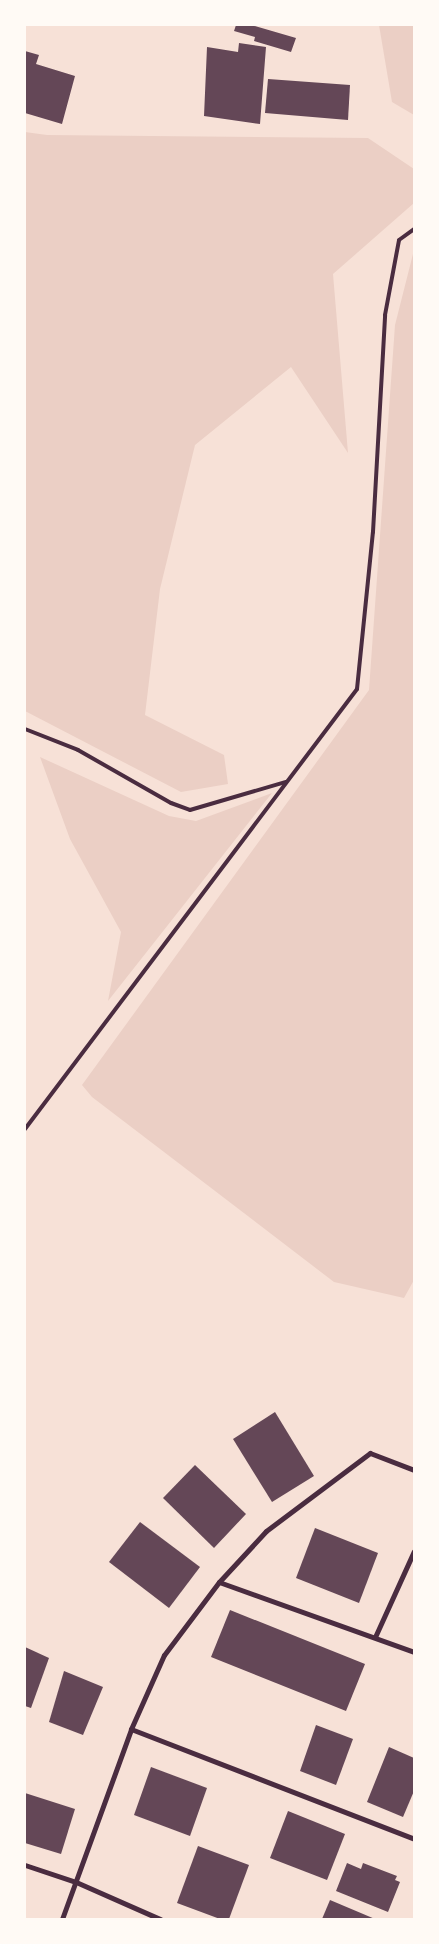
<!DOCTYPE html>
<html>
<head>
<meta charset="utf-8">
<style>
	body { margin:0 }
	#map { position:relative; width:439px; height:1944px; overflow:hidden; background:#f7e1d7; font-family:"Playfair Display",serif }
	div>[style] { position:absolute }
	.green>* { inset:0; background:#ebcfc5 }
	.building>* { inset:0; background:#644757 }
	.service>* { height:4px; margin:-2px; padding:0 2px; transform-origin:2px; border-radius:2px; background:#4a2c40 }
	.minor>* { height:5px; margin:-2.5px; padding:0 2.5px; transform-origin:2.5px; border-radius:2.5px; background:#4a2c40 }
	span { translate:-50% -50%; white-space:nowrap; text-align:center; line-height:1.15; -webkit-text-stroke:4px #fffaf5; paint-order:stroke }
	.frame { position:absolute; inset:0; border:26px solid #fffaf5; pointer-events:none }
</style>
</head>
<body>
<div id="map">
	<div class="green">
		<i style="clip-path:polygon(379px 25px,414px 25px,414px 115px,392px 102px)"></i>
		<i style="clip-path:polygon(25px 132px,47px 135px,368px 138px,414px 169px,414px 203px,333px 274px,348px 453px,291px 367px,195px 445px,160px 589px,145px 715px,224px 755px,228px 784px,181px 792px,25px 711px)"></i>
		<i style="clip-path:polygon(414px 250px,414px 1280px,404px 1298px,334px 1282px,92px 1097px,82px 1085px,369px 690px,395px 325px)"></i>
		<i style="clip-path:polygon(40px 757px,169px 816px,196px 821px,272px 793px,108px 1001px,121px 932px,70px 839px)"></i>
	</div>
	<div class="building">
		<i style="clip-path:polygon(236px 25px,251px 25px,296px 38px,291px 52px,254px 41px,255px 37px,234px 31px)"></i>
		<i style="clip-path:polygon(239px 43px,266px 47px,260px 124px,204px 116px,207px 47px,238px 52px)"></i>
		<i style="clip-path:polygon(25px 51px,39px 55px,36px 64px,75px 76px,62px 124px,25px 113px)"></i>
		<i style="clip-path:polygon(268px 79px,350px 85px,348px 120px,265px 113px)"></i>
		<i style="clip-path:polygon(275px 1412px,314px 1476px,272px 1502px,233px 1439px)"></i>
		<i style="clip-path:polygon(195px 1465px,246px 1514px,214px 1548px,163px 1498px)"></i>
		<i style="clip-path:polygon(140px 1522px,200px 1567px,169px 1608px,109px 1562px)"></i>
		<i style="clip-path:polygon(315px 1528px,378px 1553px,359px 1603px,296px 1578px)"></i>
		<i style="clip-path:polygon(230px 1610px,365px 1664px,346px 1711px,211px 1657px)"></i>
		<i style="clip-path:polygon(25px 1647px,49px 1658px,31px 1708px,25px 1706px)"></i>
		<i style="clip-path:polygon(64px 1671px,103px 1687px,83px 1735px,49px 1722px)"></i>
		<i style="clip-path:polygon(316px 1725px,353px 1739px,336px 1785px,300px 1771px)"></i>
		<i style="clip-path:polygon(389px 1747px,414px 1758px,414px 1791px,403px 1817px,367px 1802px)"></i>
		<i style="clip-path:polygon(151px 1767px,207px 1788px,190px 1836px,134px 1815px)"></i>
		<i style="clip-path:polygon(25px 1793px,75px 1809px,61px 1854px,25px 1843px)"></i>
		<i style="clip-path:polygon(288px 1811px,345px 1834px,327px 1880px,270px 1858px)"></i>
		<i style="clip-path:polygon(198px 1846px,249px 1865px,229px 1919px,220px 1919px,177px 1903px)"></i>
		<i style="clip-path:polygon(347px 1863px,361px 1869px,363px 1863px,397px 1876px,395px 1880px,400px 1882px,388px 1912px,336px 1891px)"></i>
		<i style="clip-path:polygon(330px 1900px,375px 1919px,322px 1919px)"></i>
	</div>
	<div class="service">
		<i style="left:25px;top:729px;width:57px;rotate:21.6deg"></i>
		<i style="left:78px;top:750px;width:107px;rotate:29.7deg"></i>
		<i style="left:171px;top:803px;width:20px;rotate:20deg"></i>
		<i style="left:190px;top:810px;width:100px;rotate:-16.3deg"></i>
		<i style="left:25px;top:1129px;width:551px;rotate:-52.96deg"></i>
		<i style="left:357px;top:689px;width:158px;rotate:-84.2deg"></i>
		<i style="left:373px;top:532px;width:217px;rotate:-86.8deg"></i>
		<i style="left:385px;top:315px;width:76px;rotate:-79.4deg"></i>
		<i style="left:399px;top:240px;width:19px;rotate:-36deg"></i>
	</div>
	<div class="minor">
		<i style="left:219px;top:1582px;width:207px;rotate:19.7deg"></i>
		<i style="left:375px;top:1637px;width:94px;rotate:-65.6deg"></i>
		<i style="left:131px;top:1729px;width:304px;rotate:21.2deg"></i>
		<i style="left:25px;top:1865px;width:54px;rotate:18.4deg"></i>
		<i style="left:76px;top:1882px;width:92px;rotate:23.8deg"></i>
		<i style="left:62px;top:1919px;width:202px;rotate:-70deg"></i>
		<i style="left:131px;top:1729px;width:81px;rotate:-66deg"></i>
		<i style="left:164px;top:1655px;width:91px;rotate:-53deg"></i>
		<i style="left:219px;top:1582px;width:69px;rotate:-47.3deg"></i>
		<i style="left:266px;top:1531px;width:130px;rotate:-36.9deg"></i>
		<i style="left:370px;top:1453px;width:47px;rotate:21.1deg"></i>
	</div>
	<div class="frame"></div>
</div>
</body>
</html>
